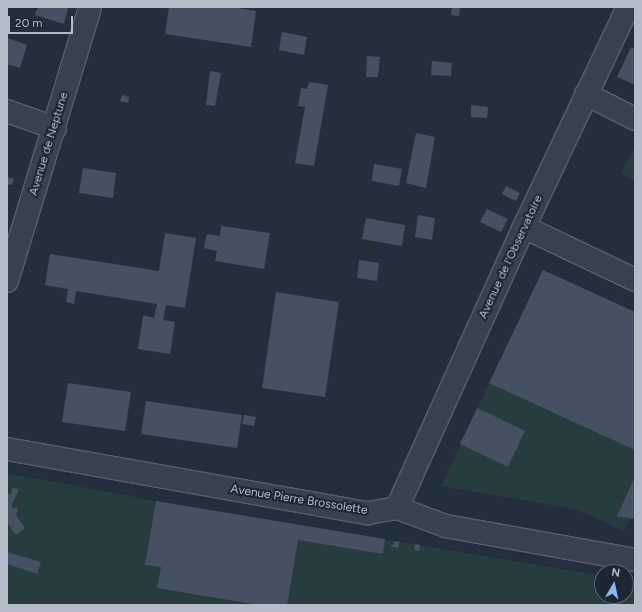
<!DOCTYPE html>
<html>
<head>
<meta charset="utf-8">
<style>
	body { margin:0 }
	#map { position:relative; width:642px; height:612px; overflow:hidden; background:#242f3e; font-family:Figtree,sans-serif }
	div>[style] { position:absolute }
	.green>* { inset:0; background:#263c3f }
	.building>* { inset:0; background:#455162 }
	.roads { filter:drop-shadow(1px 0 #565f6c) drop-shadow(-1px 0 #565f6c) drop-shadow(0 1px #565f6c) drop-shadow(0 -1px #565f6c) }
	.minor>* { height:22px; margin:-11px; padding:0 11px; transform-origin:11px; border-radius:11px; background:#38414e }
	span { translate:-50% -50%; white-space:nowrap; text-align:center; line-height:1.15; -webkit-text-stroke:4px #1d2633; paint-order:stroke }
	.street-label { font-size:12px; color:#b4bcc9 }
	.frame { position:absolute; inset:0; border:8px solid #b4bcc9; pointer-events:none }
	.north { position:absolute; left:594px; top:564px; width:40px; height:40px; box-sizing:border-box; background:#1d2633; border:1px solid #59626f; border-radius:50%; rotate:9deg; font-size:11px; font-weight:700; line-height:16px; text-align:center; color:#b4bcc9 }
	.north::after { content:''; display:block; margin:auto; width:14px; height:18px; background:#8ab4f8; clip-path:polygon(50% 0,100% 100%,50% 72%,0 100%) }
	.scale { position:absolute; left:8px; top:16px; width:65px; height:18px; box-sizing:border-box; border:2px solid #b4bcc9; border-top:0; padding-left:5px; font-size:12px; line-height:14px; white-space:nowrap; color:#b4bcc9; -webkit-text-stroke:3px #1d2633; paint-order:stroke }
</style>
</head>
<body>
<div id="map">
	<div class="green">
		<i style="clip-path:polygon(635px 146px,635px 181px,621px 174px)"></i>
		<i style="clip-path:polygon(543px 270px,635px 312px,635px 519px,630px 519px,624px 531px,579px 510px,441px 486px)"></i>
		<i style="clip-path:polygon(7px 473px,156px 501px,602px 576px,602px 596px,626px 596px,626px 580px,635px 581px,635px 605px,7px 605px)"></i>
	</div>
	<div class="building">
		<i style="clip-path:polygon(38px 7px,68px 8px,64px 24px,35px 15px)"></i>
		<i style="clip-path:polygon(169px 7px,233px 7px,256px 11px,251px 47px,165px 34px)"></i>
		<i style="clip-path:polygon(452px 7px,460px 7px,459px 16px,451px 15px)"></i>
		<i style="clip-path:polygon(282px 32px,307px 37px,304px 55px,279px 50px)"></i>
		<i style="clip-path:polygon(7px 38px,27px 45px,20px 68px,7px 64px)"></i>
		<i style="clip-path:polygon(631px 47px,635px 49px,635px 85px,617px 77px)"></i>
		<i style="clip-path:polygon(367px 56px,380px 57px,378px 77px,366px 77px)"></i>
		<i style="clip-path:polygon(432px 61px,452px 63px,451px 76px,431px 75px)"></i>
		<i style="clip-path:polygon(210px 71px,221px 73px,215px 106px,206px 105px)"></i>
		<i style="clip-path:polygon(309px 82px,328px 85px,314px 166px,295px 163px,305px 107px,298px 106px,301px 88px,307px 89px)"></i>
		<i style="clip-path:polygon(122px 95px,129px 97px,128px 103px,120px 101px)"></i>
		<i style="clip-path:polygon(471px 105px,488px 107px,487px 118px,471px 117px)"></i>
		<i style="clip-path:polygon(416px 133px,435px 137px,426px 188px,406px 183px)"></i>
		<i style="clip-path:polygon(374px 164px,402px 169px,399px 186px,372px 181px)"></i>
		<i style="clip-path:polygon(83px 168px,116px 173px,113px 198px,79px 193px)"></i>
		<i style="clip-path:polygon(7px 177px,14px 179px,12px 185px,7px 184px)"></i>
		<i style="clip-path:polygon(506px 186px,520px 193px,516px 201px,502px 194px)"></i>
		<i style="clip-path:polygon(487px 209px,508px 219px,501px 232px,480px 222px)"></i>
		<i style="clip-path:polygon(418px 215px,435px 218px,432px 240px,415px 237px)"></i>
		<i style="clip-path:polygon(366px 218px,405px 225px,402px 246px,362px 239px)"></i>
		<i style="clip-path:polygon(221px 226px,270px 233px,264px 269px,215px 261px,217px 251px,204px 248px,207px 234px,220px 236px)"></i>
		<i style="clip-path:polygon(165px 233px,196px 238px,185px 308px,166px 305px,163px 320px,175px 322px,170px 354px,138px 349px,143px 315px,154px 318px,157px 304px,76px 291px,74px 304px,66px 302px,68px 289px,45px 285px,50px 254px,159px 271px)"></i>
		<i style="clip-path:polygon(359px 260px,379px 263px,377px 281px,357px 278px)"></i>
		<i style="clip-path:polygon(543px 270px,635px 312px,635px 450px,489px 383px)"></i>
		<i style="clip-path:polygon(276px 292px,339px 302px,325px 397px,262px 388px)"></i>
		<i style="clip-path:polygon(68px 383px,131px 392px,125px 431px,62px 422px)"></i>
		<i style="clip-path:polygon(146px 401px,242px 415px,237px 448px,141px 434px)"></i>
		<i style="clip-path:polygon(477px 408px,525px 431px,508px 467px,460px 444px)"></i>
		<i style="clip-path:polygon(244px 415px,256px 417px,254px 426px,242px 424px)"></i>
		<i style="clip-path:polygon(635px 477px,635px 519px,617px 516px)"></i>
		<i style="clip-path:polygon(12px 488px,19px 489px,11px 507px,18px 509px,16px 515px,25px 528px,16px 535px,7px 523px,7px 493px,11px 495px)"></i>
		<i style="clip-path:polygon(156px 501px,385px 539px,383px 554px,298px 540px,287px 605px,259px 605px,157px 588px,161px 567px,145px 565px)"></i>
		<i style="clip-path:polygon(394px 541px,400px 542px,398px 548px,389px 546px,393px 545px)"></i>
		<i style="clip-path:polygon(415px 544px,420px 545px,419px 551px,414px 550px)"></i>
		<i style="clip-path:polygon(7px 552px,41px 562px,37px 574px,7px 564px)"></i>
	</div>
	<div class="roads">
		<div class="minor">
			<i style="left:586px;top:94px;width:55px;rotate:27deg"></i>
			<i style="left:7px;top:111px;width:51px;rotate:19.5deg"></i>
			<i style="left:524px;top:227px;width:123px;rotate:25.5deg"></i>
			<i style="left:7px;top:281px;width:286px;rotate:-73.1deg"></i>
			<i style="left:7px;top:449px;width:367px;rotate:10.1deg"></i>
			<i style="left:368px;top:513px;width:29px;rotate:-10deg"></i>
			<i style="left:397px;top:508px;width:52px;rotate:20.2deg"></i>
			<i style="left:446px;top:526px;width:192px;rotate:10.2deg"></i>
			<i style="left:397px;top:508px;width:308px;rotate:-65.7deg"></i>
			<i style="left:524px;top:227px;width:243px;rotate:-64.7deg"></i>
		</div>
	</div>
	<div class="street-label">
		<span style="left:49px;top:144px;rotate:-73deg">Avenue de Neptune</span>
		<span style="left:511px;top:257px;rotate:-65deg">Avenue de l'Observatoire</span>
		<span style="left:299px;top:500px;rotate:9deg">Avenue Pierre Brossolette</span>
	</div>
	<div class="frame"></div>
	<div class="north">N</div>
	<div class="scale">20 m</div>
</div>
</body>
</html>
